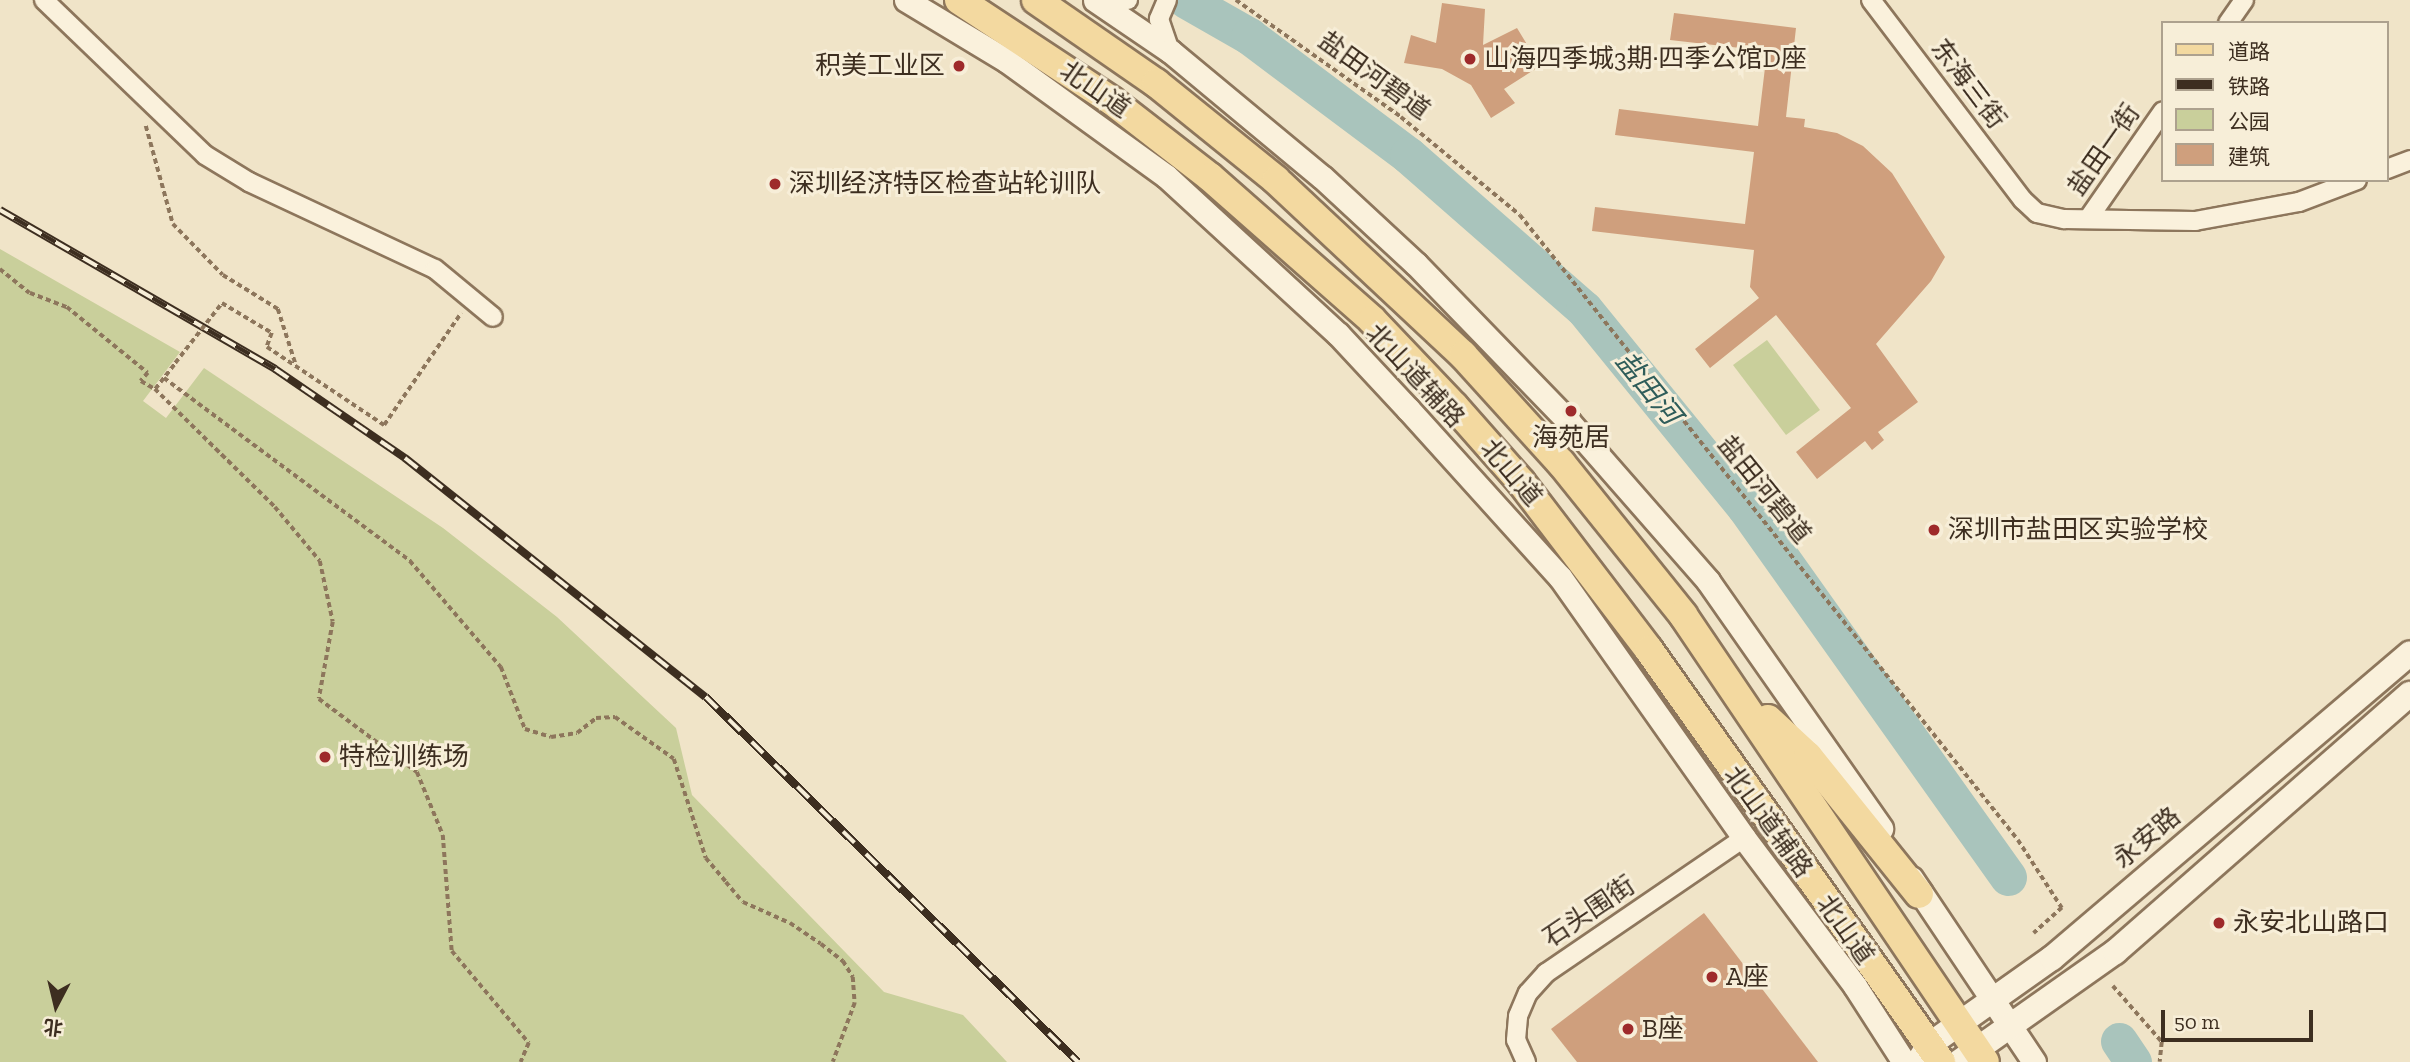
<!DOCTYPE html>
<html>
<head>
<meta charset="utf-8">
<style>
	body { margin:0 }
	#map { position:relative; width:2410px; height:1062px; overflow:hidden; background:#f0e4c8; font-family:"Zilla Slab","Noto Sans SC",serif }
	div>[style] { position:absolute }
	.green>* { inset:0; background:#c9cf9b }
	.river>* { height:37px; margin:-18.5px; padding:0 18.5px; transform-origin:18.5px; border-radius:18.5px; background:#a9c4bc }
	.building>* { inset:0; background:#cf9f7d }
	.path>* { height:3.5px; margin-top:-1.75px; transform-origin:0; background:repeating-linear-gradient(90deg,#8d765c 0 5px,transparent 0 8.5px) }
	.roads { filter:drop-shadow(2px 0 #8d765c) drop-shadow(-2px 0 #8d765c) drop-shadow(0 2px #8d765c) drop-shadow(0 -2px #8d765c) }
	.minor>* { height:18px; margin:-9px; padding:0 9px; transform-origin:9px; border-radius:9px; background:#faf1dc }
	.tertiary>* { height:23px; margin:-11.5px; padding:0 11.5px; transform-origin:11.5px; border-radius:11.5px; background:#faf1dc }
	.secondary>* { height:24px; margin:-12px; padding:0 12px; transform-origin:12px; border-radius:12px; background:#faf1dc }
	.primary>* { height:28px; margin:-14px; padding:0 14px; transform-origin:14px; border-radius:14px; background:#f3d9a0 }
	.rail>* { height:8px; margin-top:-4px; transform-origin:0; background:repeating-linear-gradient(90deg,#f7eed8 0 16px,#3d2e20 0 32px); box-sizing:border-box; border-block:2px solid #3d2e20 }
	.path-bridge>* { height:3.5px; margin-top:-1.75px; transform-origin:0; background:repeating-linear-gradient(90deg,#8d765c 0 5px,transparent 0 8.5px) }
	.dots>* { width:19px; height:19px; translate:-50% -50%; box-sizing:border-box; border:4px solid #f7eed8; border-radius:50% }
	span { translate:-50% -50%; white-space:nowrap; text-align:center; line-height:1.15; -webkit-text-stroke:6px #f7eed8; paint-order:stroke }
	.poi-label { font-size:26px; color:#3d2e20 }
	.left { translate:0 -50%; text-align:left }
	.right { translate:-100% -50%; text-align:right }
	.street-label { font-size:26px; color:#3d2e20 }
	.water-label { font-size:28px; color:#2f5d5a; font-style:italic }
	.legend { position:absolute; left:2161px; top:21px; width:228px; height:161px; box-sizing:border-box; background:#f7eed8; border:2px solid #ada18e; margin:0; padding:9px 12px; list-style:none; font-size:21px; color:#3d2e20 }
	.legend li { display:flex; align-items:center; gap:14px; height:35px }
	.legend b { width:35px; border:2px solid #ada18e }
	.north { position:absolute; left:21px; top:971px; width:70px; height:70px; -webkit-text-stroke:5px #f7eed8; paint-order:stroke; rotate:187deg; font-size:19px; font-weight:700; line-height:28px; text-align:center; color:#3d2e20 }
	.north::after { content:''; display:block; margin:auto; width:24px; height:32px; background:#3d2e20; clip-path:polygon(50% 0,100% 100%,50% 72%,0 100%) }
	.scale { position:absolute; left:2161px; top:1010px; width:152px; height:32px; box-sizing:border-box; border:4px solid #3d2e20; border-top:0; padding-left:9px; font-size:21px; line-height:24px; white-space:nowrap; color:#3d2e20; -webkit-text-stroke:5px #f7eed8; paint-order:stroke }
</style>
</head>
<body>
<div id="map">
	<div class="green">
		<i style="clip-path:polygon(0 249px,180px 352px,143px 401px,166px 418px,204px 368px,443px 528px,557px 617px,676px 728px,692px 795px,884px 992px,963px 1015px,1007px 1062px,0 1062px)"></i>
		<i style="clip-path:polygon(1767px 340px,1820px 410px,1786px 435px,1733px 365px)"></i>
	</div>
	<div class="river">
		<i style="left:1186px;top:0;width:73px;rotate:29.7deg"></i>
		<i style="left:1249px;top:36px;width:199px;rotate:36.8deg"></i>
		<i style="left:1408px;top:155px;width:234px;rotate:41.2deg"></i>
		<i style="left:1584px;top:309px;width:255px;rotate:50.9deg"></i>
		<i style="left:1745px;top:507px;width:454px;rotate:54.6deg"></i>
		<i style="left:2119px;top:1041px;width:25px;rotate:56deg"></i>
	</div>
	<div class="building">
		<i style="clip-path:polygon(1442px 3px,1485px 9px,1483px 45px,1517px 28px,1540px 66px,1504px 89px,1515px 103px,1491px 118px,1471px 85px,1442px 69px,1404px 63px,1411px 35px,1436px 43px)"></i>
		<i style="clip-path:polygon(1674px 13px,1796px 28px,1786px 117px,1805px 119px,1804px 127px,1837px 133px,1863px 146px,1892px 173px,1945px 257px,1931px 281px,1876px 344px,1918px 402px,1878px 432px,1884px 440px,1872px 450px,1865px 441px,1817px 479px,1796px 452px,1851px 408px,1776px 315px,1710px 368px,1695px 349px,1759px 298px,1750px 287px,1754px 250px,1592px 231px,1595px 207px,1745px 224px,1754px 152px,1615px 135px,1619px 109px,1758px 126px,1767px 51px,1670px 40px)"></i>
		<i style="clip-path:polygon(1704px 913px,1818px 1062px,1577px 1062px,1551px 1029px)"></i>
	</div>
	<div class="path">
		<i style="left:1236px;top:0;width:202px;rotate:35.3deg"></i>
		<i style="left:1401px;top:117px;width:154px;rotate:39.5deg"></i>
		<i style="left:1520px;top:215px;width:799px;rotate:51.45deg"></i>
		<i style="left:2018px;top:840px;width:81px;rotate:57.1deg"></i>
		<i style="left:2062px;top:908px;width:38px;rotate:138deg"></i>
		<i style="left:146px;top:126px;width:102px;rotate:74.6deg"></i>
		<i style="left:173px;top:224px;width:71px;rotate:45.6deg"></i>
		<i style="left:223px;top:275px;width:65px;rotate:31.7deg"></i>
		<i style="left:278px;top:309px;width:59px;rotate:72.2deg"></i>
		<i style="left:0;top:269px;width:38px;rotate:39deg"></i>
		<i style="left:30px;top:293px;width:40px;rotate:21deg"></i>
		<i style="left:67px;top:307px;width:104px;rotate:39.2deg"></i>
		<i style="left:148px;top:373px;width:11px;rotate:131deg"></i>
		<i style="left:141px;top:381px;width:16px;rotate:30deg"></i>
		<i style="left:155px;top:389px;width:33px;rotate:-52deg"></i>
		<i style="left:222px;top:303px;width:58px;rotate:31deg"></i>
		<i style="left:272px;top:333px;width:15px;rotate:110deg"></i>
		<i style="left:267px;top:347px;width:141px;rotate:33.7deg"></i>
		<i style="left:384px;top:425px;width:136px;rotate:-55.5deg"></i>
		<i style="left:164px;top:378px;width:307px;rotate:36.6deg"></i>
		<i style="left:410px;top:561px;width:140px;rotate:49.4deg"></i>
		<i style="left:501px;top:667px;width:66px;rotate:68.8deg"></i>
		<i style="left:525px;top:729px;width:27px;rotate:17deg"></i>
		<i style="left:551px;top:737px;width:26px;rotate:-9deg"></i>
		<i style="left:577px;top:733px;width:24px;rotate:-38deg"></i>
		<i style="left:596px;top:718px;width:19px;rotate:-3deg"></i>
		<i style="left:615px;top:717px;width:72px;rotate:35.4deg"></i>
		<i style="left:674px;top:759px;width:104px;rotate:72.1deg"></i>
		<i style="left:706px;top:858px;width:31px;rotate:50deg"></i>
		<i style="left:726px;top:882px;width:26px;rotate:50deg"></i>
		<i style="left:743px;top:902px;width:51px;rotate:24.1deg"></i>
		<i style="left:790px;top:923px;width:37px;rotate:34deg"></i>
		<i style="left:821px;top:944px;width:28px;rotate:38deg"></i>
		<i style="left:843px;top:961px;width:19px;rotate:58deg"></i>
		<i style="left:853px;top:977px;width:26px;rotate:86deg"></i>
		<i style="left:855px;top:1003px;width:63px;rotate:110.4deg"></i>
		<i style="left:155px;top:389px;width:168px;rotate:44.5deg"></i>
		<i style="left:275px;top:507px;width:70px;rotate:50.2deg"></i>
		<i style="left:320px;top:561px;width:62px;rotate:78deg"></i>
		<i style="left:333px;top:622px;width:78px;rotate:100.3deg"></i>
		<i style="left:319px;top:699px;width:122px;rotate:36.7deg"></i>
		<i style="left:417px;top:772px;width:68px;rotate:67.6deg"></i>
		<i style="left:443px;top:835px;width:116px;rotate:85.6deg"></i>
		<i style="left:452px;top:951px;width:120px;rotate:50.1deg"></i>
		<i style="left:529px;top:1043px;width:21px;rotate:113deg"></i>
		<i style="left:2113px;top:986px;width:74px;rotate:48.8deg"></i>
		<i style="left:2162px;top:1042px;width:20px;rotate:96deg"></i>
	</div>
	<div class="roads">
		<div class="minor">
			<i style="left:44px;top:0;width:223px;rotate:43.9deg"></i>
			<i style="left:205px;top:155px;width:52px;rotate:31.5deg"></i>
			<i style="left:249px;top:182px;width:205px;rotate:25.1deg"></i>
			<i style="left:435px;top:269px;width:75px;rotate:39.6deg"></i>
			<i style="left:1098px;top:0;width:30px"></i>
			<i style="left:1167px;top:0;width:21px;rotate:113deg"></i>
			<i style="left:1159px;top:19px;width:34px;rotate:71deg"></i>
			<i style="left:1871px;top:0;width:251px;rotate:52.8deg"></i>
			<i style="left:2023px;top:200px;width:19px;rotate:43deg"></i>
			<i style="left:2037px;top:213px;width:28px;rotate:13deg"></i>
			<i style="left:2064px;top:219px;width:131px;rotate:0.9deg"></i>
			<i style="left:2195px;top:221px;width:106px;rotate:-10.4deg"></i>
			<i style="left:2299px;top:202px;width:62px;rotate:-20.8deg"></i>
			<i style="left:2228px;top:23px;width:28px;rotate:-55deg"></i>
			<i style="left:2387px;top:169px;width:25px;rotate:-21deg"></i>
			<i style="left:2088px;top:219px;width:131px;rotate:-55.2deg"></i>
			<i style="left:1526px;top:1062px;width:24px;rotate:-114deg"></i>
			<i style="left:1516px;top:1040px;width:24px;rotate:-85deg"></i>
			<i style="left:1518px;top:1016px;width:25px;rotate:-67deg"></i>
			<i style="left:1528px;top:993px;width:27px;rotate:-48deg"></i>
			<i style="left:1546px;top:973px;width:240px;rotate:-34.3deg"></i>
		</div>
		<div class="tertiary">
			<i style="left:906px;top:0;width:118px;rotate:31.1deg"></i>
			<i style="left:1007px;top:61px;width:196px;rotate:35.9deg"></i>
			<i style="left:1166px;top:176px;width:234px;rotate:42.6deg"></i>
			<i style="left:1338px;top:334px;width:103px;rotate:47deg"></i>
			<i style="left:1408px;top:409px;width:227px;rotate:47.9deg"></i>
			<i style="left:1560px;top:577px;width:319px;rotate:54.8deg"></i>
			<i style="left:1744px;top:838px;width:185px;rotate:53.1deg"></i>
			<i style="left:1855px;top:986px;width:90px;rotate:57.2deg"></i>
			<i style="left:1095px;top:0;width:91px;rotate:34.2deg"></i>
			<i style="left:1170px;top:51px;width:197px;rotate:39.7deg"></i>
			<i style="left:1322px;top:177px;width:128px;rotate:42.8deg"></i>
			<i style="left:1416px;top:264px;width:220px;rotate:45.9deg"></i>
			<i style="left:1569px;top:422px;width:211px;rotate:48.8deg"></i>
			<i style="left:1708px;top:581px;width:302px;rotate:55deg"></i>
			<i style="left:1911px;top:878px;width:221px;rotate:56.2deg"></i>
		</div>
		<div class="secondary">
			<i style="left:1918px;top:1062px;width:20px;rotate:-57deg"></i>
			<i style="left:1929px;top:1045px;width:151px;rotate:-35.3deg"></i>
			<i style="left:2052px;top:958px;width:470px;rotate:-40.4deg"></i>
			<i style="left:1959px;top:1062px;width:191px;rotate:-35.2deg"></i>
			<i style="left:2115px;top:952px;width:392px;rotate:-41.2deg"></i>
		</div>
		<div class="primary">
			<i style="left:959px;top:0;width:183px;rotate:33.4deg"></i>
			<i style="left:1112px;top:101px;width:124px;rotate:37.8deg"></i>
			<i style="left:1210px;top:177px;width:216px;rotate:41.4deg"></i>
			<i style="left:1372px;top:320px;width:119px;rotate:46.4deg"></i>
			<i style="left:1454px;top:406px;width:101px;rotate:48.6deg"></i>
			<i style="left:1521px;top:482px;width:211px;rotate:52.7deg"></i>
			<i style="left:1649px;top:650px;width:505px;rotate:54.67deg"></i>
			<i style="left:1036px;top:0;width:146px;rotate:34.7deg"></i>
			<i style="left:1156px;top:83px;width:154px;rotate:38.9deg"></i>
			<i style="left:1276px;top:180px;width:256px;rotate:43.1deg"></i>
			<i style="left:1463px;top:355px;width:146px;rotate:47.8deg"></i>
			<i style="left:1561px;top:463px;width:195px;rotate:51.2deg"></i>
			<i style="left:1683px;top:615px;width:539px;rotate:55.96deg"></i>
			<i style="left:1768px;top:719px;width:54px;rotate:42.8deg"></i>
			<i style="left:1808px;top:756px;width:177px;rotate:51.2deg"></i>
		</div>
	</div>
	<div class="rail">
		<i style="left:0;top:210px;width:318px;rotate:30deg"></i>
		<i style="left:275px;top:369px;width:158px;rotate:34.4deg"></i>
		<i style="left:405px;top:458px;width:384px;rotate:38.5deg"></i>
		<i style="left:706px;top:697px;width:521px;rotate:44.46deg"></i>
	</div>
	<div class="path-bridge">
		<i style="left:175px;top:363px;width:76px;rotate:-51.9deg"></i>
	</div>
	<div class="dots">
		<i style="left:1470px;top:59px;background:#9e2a2b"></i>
		<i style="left:959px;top:66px;background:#9e2a2b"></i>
		<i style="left:775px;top:184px;background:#9e2a2b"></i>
		<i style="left:1571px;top:411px;background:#9e2a2b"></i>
		<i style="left:1934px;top:530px;background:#9e2a2b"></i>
		<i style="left:325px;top:757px;background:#9e2a2b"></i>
		<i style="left:2219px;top:923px;background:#9e2a2b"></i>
		<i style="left:1712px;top:977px;background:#9e2a2b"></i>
		<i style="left:1628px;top:1029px;background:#9e2a2b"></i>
	</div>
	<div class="poi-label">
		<span class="left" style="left:1484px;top:59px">山海四季城3期·四季公馆D座</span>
		<span class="right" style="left:945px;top:66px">积美工业区</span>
		<span class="left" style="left:789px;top:184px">深圳经济特区检查站轮训队</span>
		<span style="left:1571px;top:438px">海苑居</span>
		<span class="left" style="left:1948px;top:530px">深圳市盐田区实验学校</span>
		<span class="left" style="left:339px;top:757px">特检训练场</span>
		<span class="left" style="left:2233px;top:923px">永安北山路口</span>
		<span class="left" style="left:1726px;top:977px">A座</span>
		<span class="left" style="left:1642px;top:1029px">B座</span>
	</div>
	<div class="street-label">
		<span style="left:1374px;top:76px;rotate:36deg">盐田河碧道</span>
		<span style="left:1968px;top:84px;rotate:53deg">东海三街</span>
		<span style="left:1095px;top:90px;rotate:35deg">北山道</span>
		<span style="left:2104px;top:150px;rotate:-55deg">盐田一街</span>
		<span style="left:1415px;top:376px;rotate:47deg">北山道辅路</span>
		<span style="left:1511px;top:473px;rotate:50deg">北山道</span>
		<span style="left:1764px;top:490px;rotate:51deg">盐田河碧道</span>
		<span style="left:1768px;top:822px;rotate:54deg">北山道辅路</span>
		<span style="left:2147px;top:838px;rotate:-40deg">永安路</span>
		<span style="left:1589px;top:912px;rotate:-34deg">石头围街</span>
		<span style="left:1845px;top:930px;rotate:55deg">北山道</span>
	</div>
	<div class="water-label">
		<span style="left:1648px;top:388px;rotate:51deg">盐田河</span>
	</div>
	<ul class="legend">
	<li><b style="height:9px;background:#f3d9a0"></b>道路</li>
	<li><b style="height:9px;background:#3d2e20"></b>铁路</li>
	<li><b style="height:19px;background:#c9cf9b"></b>公园</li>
	<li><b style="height:19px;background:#cf9f7d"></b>建筑</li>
	</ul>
	<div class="north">北</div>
	<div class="scale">50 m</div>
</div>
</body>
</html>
